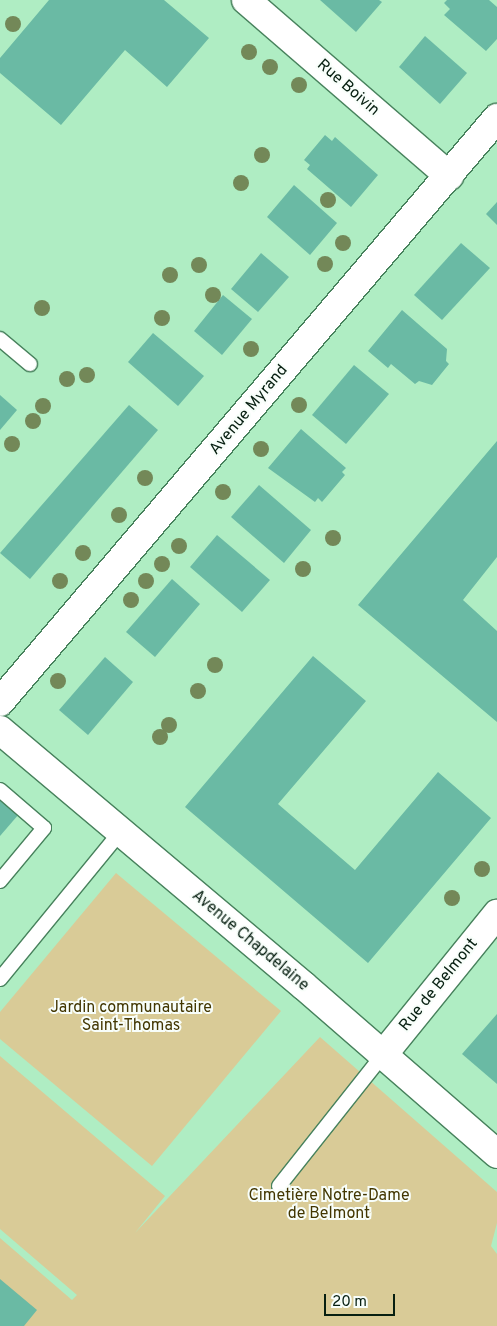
<!DOCTYPE html>
<html>
<head>
<meta charset="utf-8">
<style>
	body { margin:0 }
	#map { position:relative; width:497px; height:1326px; overflow:hidden; background:#afedc3; font-family:Overpass,sans-serif }
	div>[style] { position:absolute }
	.green>* { inset:0; background:#d9cb97 }
	.building>* { inset:0; background:#6abaa4 }
	.roads { filter:drop-shadow(1px 0 #48825d) drop-shadow(-1px 0 #48825d) drop-shadow(0 1px #48825d) drop-shadow(0 -1px #48825d) }
	.lane>* { height:14px; margin:-7px; padding:0 7px; transform-origin:7px; border-radius:7px; background:#fff }
	.street>* { height:28px; margin:-14px; padding:0 14px; transform-origin:14px; border-radius:14px; background:#fff }
	.secondary>* { height:28px; margin:-14px; padding:0 14px; transform-origin:14px; border-radius:14px; background:#fff }
	.trees>* { width:16px; height:16px; margin:-8px; border-radius:50%; background:#738858 }
	span { translate:-50% -50%; white-space:nowrap; text-align:center; line-height:1.15; -webkit-text-stroke:4px #f8fefa; paint-order:stroke }
	.street-label { font-size:16px; color:#071f11 }
	.park-label { font-size:16px; color:#423601 }
	.scale { position:absolute; left:324px; top:1294px; width:71px; height:22px; box-sizing:border-box; border:2px solid #071f11; border-top:0; padding-left:6px; font-size:15px; line-height:18px; white-space:nowrap; color:#071f11; -webkit-text-stroke:4px #f8fefa; paint-order:stroke }
</style>
</head>
<body>
<div id="map">
	<div class="green">
		<i style="clip-path:polygon(116px 873px,281px 1011px,152px 1166px,0 1039px,0 1012px)"></i>
		<i style="clip-path:polygon(320px 1037px,497px 1192px,497px 1223px,491px 1246px,497px 1254px,497px 1326px,0 1326px,0 1238px,72px 1300px,77px 1295px,0 1229px,0 1056px,165px 1196px,135px 1233px)"></i>
	</div>
	<div class="building">
		<i style="clip-path:polygon(49px 0,164px 0,209px 38px,167px 87px,125px 50px,61px 125px,0 73px,0 58px)"></i>
		<i style="clip-path:polygon(320px 0,379px 0,382px 2px,356px 32px)"></i>
		<i style="clip-path:polygon(447px 0,489px 0,497px 7px,497px 39px,486px 51px,444px 15px,450px 9px,444px 3px)"></i>
		<i style="clip-path:polygon(425px 36px,467px 73px,440px 104px,399px 67px)"></i>
		<i style="clip-path:polygon(325px 135px,332px 141px,335px 137px,378px 175px,351px 207px,307px 169px,310px 165px,304px 160px)"></i>
		<i style="clip-path:polygon(294px 185px,337px 223px,310px 255px,267px 217px)"></i>
		<i style="clip-path:polygon(497px 202px,497px 225px,486px 214px)"></i>
		<i style="clip-path:polygon(461px 243px,490px 268px,442px 320px,414px 295px)"></i>
		<i style="clip-path:polygon(261px 253px,289px 277px,258px 312px,231px 289px)"></i>
		<i style="clip-path:polygon(223px 295px,252px 319px,222px 355px,194px 331px)"></i>
		<i style="clip-path:polygon(402px 310px,447px 349px,446px 361px,449px 364px,432px 385px,419px 381px,415px 384px,391px 364px,388px 368px,368px 351px)"></i>
		<i style="clip-path:polygon(153px 333px,204px 376px,178px 406px,128px 362px)"></i>
		<i style="clip-path:polygon(354px 365px,389px 394px,346px 444px,312px 415px)"></i>
		<i style="clip-path:polygon(0 395px,17px 410px,0 430px)"></i>
		<i style="clip-path:polygon(129px 405px,158px 430px,30px 579px,0 553px)"></i>
		<i style="clip-path:polygon(301px 429px,346px 468px,342px 472px,345px 475px,322px 502px,318px 498px,315px 502px,268px 468px)"></i>
		<i style="clip-path:polygon(497px 441px,497px 557px,463px 600px,497px 631px,497px 722px,358px 605px)"></i>
		<i style="clip-path:polygon(259px 485px,311px 530px,284px 563px,231px 517px)"></i>
		<i style="clip-path:polygon(217px 535px,270px 580px,242px 612px,190px 567px)"></i>
		<i style="clip-path:polygon(172px 579px,200px 604px,155px 657px,126px 632px)"></i>
		<i style="clip-path:polygon(313px 656px,366px 701px,278px 804px,355px 870px,438px 772px,491px 818px,368px 963px,185px 807px)"></i>
		<i style="clip-path:polygon(105px 657px,133px 682px,88px 735px,59px 710px)"></i>
		<i style="clip-path:polygon(0 797px,19px 814px,0 836px)"></i>
		<i style="clip-path:polygon(497px 1014px,497px 1084px,462px 1054px)"></i>
		<i style="clip-path:polygon(0 1279px,37px 1310px,24px 1326px,0 1326px)"></i>
	</div>
	<div class="roads">
		<div class="lane">
			<i style="left:0;top:339px;width:39px;rotate:40deg"></i>
			<i style="left:0;top:790px;width:58px;rotate:40.8deg"></i>
			<i style="left:44px;top:828px;width:69px;rotate:129.7deg"></i>
			<i style="left:0;top:979px;width:191px;rotate:-50.7deg"></i>
			<i style="left:279px;top:1186px;width:166px;rotate:-51.6deg"></i>
		</div>
		<div class="street">
			<i style="left:246px;top:0;width:269px;rotate:40.9deg"></i>
			<i style="left:0;top:730px;width:397px;rotate:40.1deg"></i>
			<i style="left:304px;top:986px;width:256px;rotate:41deg"></i>
			<i style="left:382px;top:1056px;width:183px;rotate:-51deg"></i>
		</div>
		<div class="secondary">
			<i style="left:0;top:702px;width:767px;rotate:-49.6deg"></i>
		</div>
	</div>
	<div class="trees">
		<i style="left:13px;top:24px"></i>
		<i style="left:249px;top:52px"></i>
		<i style="left:270px;top:67px"></i>
		<i style="left:299px;top:85px"></i>
		<i style="left:262px;top:155px"></i>
		<i style="left:241px;top:183px"></i>
		<i style="left:328px;top:200px"></i>
		<i style="left:343px;top:243px"></i>
		<i style="left:325px;top:264px"></i>
		<i style="left:199px;top:265px"></i>
		<i style="left:170px;top:275px"></i>
		<i style="left:213px;top:295px"></i>
		<i style="left:42px;top:308px"></i>
		<i style="left:162px;top:318px"></i>
		<i style="left:251px;top:349px"></i>
		<i style="left:87px;top:375px"></i>
		<i style="left:67px;top:379px"></i>
		<i style="left:299px;top:405px"></i>
		<i style="left:43px;top:406px"></i>
		<i style="left:33px;top:421px"></i>
		<i style="left:12px;top:444px"></i>
		<i style="left:261px;top:449px"></i>
		<i style="left:145px;top:478px"></i>
		<i style="left:223px;top:492px"></i>
		<i style="left:119px;top:515px"></i>
		<i style="left:333px;top:538px"></i>
		<i style="left:179px;top:546px"></i>
		<i style="left:83px;top:553px"></i>
		<i style="left:162px;top:564px"></i>
		<i style="left:303px;top:569px"></i>
		<i style="left:60px;top:581px"></i>
		<i style="left:146px;top:581px"></i>
		<i style="left:131px;top:600px"></i>
		<i style="left:215px;top:665px"></i>
		<i style="left:58px;top:681px"></i>
		<i style="left:198px;top:691px"></i>
		<i style="left:169px;top:725px"></i>
		<i style="left:160px;top:737px"></i>
		<i style="left:482px;top:869px"></i>
		<i style="left:452px;top:898px"></i>
	</div>
	<div class="street-label">
		<span style="left:348px;top:88px;rotate:41deg">Rue Boivin</span>
		<span style="left:249px;top:410px;rotate:-50deg">Avenue Myrand</span>
		<span style="left:250px;top:941px;rotate:40deg">Avenue Chapdelaine</span>
		<span style="left:439px;top:985px;rotate:-51deg">Rue de Belmont</span>
	</div>
	<div class="park-label">
		<span style="left:131px;top:1017px">Jardin communautaire<br>Saint-Thomas</span>
		<span style="left:329px;top:1205px">Cimetière Notre-Dame<br>de Belmont</span>
	</div>
	<div class="scale">20 m</div>
</div>
</body>
</html>
